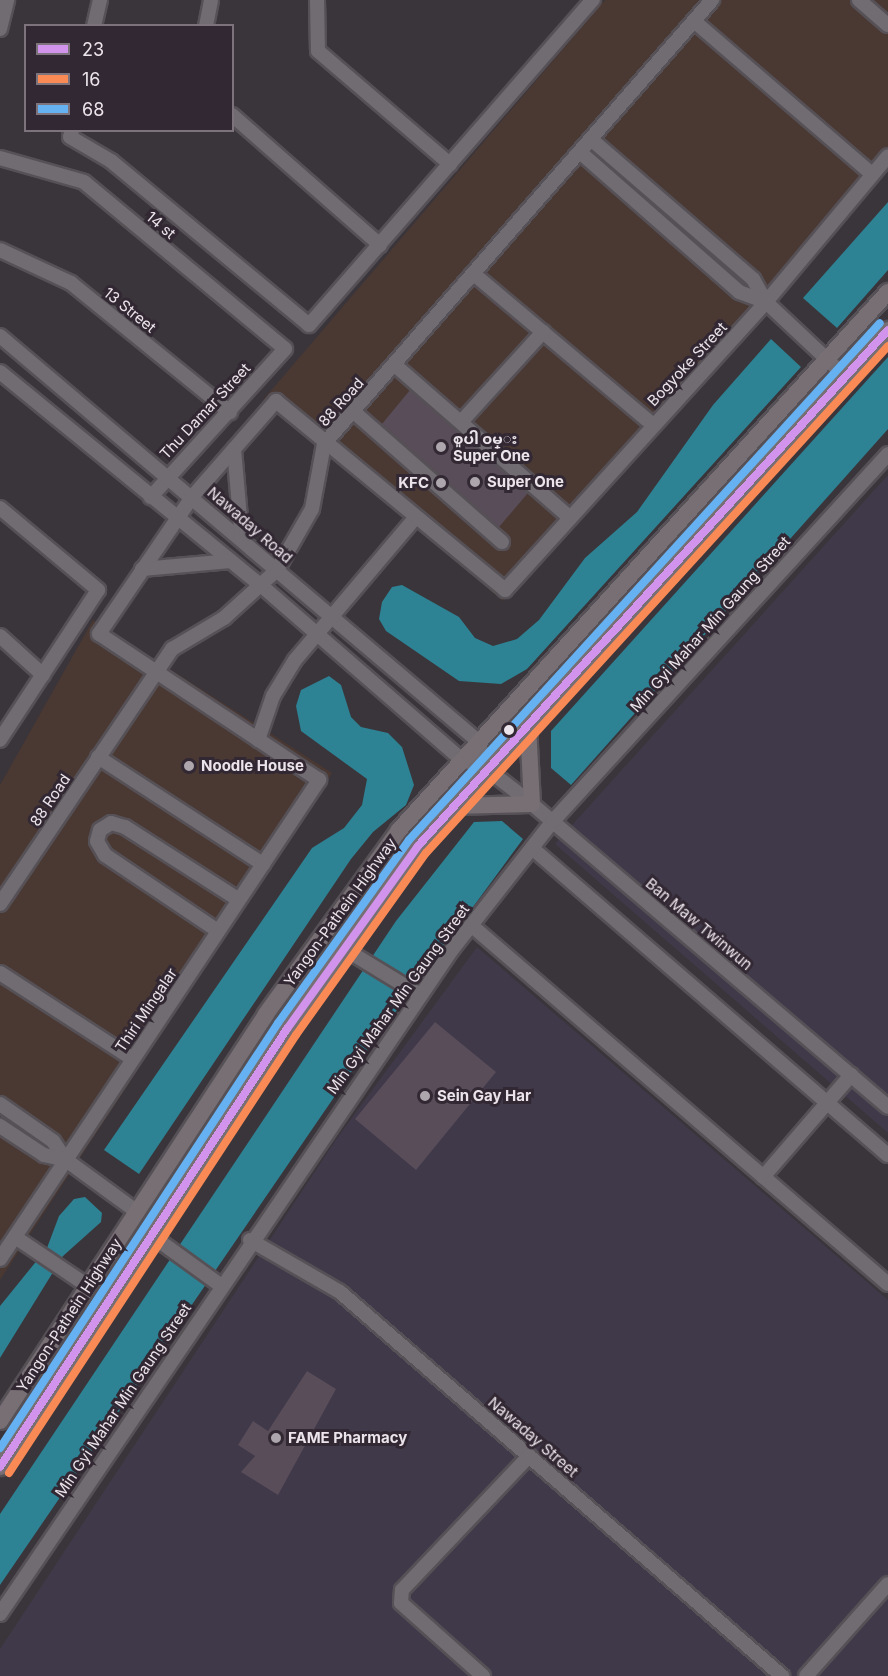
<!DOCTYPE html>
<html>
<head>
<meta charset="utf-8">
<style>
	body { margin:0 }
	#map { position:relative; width:888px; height:1676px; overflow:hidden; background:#3a353a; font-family:Inter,"Noto Sans Myanmar",sans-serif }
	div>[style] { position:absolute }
	.commercial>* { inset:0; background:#4a3833 }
	.industrial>* { inset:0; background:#403949 }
	.water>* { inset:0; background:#2d8294 }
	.building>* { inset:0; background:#584d59 }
	.roads { filter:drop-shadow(2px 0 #565156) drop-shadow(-2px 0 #565156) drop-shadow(0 2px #565156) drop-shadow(0 -2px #565156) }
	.minor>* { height:14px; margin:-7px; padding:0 7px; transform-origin:7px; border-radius:7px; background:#706c71 }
	.major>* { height:16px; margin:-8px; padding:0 8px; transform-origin:8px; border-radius:8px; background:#776f73 }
	.bus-1>* { height:8px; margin:-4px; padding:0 4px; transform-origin:4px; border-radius:4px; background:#d193ec }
	.bus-2>* { height:8px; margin:-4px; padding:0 4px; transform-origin:4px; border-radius:4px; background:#f98a56 }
	.bus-3>* { height:8px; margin:-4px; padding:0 4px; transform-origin:4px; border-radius:4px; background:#66b1f2 }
	.dots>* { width:16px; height:16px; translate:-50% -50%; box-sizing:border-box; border:3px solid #322833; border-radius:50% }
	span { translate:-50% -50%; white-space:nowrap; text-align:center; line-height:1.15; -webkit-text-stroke:6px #322833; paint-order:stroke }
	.street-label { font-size:15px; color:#ebe4eb }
	.poi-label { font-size:15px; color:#ebe4eb; font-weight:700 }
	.left { translate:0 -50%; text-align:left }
	.right { translate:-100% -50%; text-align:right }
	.legend { position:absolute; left:24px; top:24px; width:210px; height:108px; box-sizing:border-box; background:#322833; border:2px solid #7c737d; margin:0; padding:8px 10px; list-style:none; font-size:18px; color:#ebe4eb }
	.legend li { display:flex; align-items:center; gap:12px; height:30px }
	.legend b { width:30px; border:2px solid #7c737d }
</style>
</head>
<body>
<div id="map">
	<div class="commercial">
		<i style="clip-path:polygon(605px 0,888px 0,888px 159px,503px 601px,263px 400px)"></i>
		<i style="clip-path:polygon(93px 620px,332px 773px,0 1280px,0 785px)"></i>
	</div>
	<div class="industrial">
		<i style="clip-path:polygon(888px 475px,888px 1133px,555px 844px)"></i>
		<i style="clip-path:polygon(477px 947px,888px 1300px,888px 1676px,0 1676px,0 1649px,337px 1138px)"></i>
	</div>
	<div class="water">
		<i style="clip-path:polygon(888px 202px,888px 270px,837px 328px,803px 298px)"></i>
		<i style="clip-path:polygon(771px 339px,801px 367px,527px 669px,501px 684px,459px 681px,386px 631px,379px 619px,382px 602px,392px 587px,402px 585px,459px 617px,475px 638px,493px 646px,517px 639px,539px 620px,585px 558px,637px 512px,713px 405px)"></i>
		<i style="clip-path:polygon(888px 357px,888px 429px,571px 785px,551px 768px,551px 731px)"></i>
		<i style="clip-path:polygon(329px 676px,341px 685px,351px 717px,361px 727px,388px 733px,402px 747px,414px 785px,406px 805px,373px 832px,351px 859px,139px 1174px,104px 1150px,312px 848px,344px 828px,362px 805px,367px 779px,301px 731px,296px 706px,301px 690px)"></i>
		<i style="clip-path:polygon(502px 821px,523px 839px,352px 1071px,0 1585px,0 1514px,396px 921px,474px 822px)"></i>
		<i style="clip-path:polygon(85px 1197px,102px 1213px,101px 1222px,63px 1256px,0 1358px,0 1306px,47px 1248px,59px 1216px,74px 1199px)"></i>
	</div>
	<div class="building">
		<i style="clip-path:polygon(410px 390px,528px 493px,499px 527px,382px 424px)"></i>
		<i style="clip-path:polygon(435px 1022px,496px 1072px,416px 1170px,355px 1119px)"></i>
		<i style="clip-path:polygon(307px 1371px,336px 1389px,278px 1495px,241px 1472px,255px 1456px,238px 1445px,253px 1421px,268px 1431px)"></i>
	</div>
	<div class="roads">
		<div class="minor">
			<i style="left:317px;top:0;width:51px;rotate:88.9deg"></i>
			<i style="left:318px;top:51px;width:174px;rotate:40.6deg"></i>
			<i style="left:859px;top:0;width:38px;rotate:41deg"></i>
			<i style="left:694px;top:21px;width:235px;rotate:40.7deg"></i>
			<i style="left:94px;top:26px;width:27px;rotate:-77deg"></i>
			<i style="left:206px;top:26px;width:26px;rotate:-79deg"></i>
			<i style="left:0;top:29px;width:30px;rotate:-76deg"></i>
			<i style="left:232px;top:115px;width:197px;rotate:41.3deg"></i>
			<i style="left:72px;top:130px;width:7px;rotate:106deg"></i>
			<i style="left:70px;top:137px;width:48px;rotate:30.3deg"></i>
			<i style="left:111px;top:161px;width:257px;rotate:39.6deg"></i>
			<i style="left:309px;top:325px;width:432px;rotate:-48.9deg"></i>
			<i style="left:592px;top:140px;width:213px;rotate:40.8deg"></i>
			<i style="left:753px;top:279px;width:26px;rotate:61deg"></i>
			<i style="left:766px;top:302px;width:111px;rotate:43.2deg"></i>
			<i style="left:581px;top:153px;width:210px;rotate:41.3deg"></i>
			<i style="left:739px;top:292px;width:29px;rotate:20deg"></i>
			<i style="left:0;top:158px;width:87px;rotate:15.9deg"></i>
			<i style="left:84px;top:182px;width:261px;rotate:39.7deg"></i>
			<i style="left:285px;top:349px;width:200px;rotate:132.2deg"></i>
			<i style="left:0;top:250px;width:78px;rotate:24.9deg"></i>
			<i style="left:71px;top:283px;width:205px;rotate:39.1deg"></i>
			<i style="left:475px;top:275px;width:233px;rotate:40.1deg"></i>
			<i style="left:0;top:336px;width:627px;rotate:40.27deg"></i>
			<i style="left:478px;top:741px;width:29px;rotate:72deg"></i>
			<i style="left:396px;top:366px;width:231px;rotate:41.1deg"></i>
			<i style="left:0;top:372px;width:340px;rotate:39.3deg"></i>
			<i style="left:263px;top:587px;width:262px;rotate:41deg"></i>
			<i style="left:461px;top:759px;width:28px;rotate:21deg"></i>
			<i style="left:487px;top:769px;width:57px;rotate:37.9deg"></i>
			<i style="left:532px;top:804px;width:467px;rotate:40.4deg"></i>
			<i style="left:354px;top:412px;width:197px;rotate:41.3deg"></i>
			<i style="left:461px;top:422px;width:122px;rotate:-47.7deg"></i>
			<i style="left:234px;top:449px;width:91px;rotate:85deg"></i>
			<i style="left:0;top:508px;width:128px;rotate:39.9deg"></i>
			<i style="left:98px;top:590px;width:179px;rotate:123.2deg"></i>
			<i style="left:142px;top:569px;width:89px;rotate:-5.1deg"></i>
			<i style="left:0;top:636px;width:58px;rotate:42.2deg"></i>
			<i style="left:258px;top:740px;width:46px;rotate:-71.2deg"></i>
			<i style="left:273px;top:696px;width:42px;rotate:-58.6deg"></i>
			<i style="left:295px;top:660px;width:187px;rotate:-49.8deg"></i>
			<i style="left:98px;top:757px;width:197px;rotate:33deg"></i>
			<i style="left:532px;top:848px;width:470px;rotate:40.8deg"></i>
			<i style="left:0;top:904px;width:308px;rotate:-56deg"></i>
			<i style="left:172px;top:649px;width:61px;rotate:-30.8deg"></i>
			<i style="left:224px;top:618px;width:72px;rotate:-42.2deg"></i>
			<i style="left:277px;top:570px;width:70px;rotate:-60.2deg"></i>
			<i style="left:312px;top:509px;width:66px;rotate:-79.5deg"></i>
			<i style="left:324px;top:444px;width:590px;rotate:-48.85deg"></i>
			<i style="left:471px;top:925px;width:550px;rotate:40.73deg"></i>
			<i style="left:218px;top:931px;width:136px;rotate:-146.1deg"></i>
			<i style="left:105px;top:855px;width:16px;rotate:-120deg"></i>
			<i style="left:97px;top:841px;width:11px;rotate:-75deg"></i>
			<i style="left:100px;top:830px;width:13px;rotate:-32deg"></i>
			<i style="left:111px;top:823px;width:15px;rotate:16deg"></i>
			<i style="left:125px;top:827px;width:135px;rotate:32.6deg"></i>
			<i style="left:343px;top:948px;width:90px;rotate:31.4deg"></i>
			<i style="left:0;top:973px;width:158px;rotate:32.9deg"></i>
			<i style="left:0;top:1104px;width:65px;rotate:34.9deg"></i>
			<i style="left:53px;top:1141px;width:23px;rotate:56deg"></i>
			<i style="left:66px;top:1160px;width:23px;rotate:-167deg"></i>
			<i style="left:44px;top:1155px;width:53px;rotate:-146.6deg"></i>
			<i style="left:66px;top:1160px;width:87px;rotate:36.1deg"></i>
			<i style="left:763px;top:1177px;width:135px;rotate:-49.2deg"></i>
			<i style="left:151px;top:1235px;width:85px;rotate:35.9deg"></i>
			<i style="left:15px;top:1237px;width:88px;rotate:33.9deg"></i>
			<i style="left:250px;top:1240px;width:104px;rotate:30deg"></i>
			<i style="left:340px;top:1292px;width:586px;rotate:40.98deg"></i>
			<i style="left:0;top:1259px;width:576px;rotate:-56.34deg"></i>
			<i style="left:319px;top:780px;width:264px;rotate:-146.4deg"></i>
			<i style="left:99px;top:634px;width:166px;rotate:-55.8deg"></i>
			<i style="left:192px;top:497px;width:128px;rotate:-48.8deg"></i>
			<i style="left:276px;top:401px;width:297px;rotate:39.5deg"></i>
			<i style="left:505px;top:590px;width:389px;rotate:-47.8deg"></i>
			<i style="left:766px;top:302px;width:190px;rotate:-50.1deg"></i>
			<i style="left:0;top:1614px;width:802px;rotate:-55.77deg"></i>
			<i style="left:451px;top:951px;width:165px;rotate:-51.9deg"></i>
			<i style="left:553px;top:821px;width:497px;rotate:-47.6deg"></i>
			<i style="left:483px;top:1676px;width:110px;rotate:-138.3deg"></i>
			<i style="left:401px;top:1603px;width:13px;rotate:-86deg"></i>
			<i style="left:402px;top:1590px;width:185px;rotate:-46.5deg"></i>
			<i style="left:806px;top:1676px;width:123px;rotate:-48.3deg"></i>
		</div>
		<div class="major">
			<i style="left:453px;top:806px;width:79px;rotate:-1.5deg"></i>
			<i style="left:532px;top:804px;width:80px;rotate:-92.9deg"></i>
			<i style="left:0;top:1421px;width:486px;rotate:-56.8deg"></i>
			<i style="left:266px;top:1014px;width:227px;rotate:-54.1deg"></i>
			<i style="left:399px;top:830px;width:727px;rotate:-47.73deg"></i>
			<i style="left:0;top:1467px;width:524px;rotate:-56.77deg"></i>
			<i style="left:287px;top:1029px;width:225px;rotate:-54.4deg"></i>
			<i style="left:418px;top:846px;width:698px;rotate:-47.67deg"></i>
		</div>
	</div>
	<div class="bus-1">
		<i style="left:0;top:1467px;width:524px;rotate:-56.77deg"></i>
		<i style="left:287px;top:1029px;width:225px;rotate:-54.4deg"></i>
		<i style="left:418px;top:846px;width:698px;rotate:-47.67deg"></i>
	</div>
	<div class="bus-2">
		<i style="left:9px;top:1473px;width:524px;rotate:-56.77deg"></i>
		<i style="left:296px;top:1035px;width:224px;rotate:-54.5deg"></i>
		<i style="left:426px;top:853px;width:686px;rotate:-47.66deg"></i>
	</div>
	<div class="bus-3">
		<i style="left:0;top:1448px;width:508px;rotate:-56.81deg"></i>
		<i style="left:278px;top:1023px;width:225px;rotate:-54.4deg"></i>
		<i style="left:409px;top:840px;width:699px;rotate:-47.67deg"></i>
	</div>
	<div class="dots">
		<i style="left:441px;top:447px;background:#ada7ad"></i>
		<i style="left:475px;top:482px;background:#ada7ad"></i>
		<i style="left:441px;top:483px;background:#ada7ad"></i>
		<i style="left:509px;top:730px;background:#ebe4eb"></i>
		<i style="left:189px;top:766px;background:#ada7ad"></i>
		<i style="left:425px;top:1096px;background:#ada7ad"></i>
		<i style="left:276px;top:1438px;background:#ada7ad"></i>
	</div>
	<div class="street-label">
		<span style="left:161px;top:225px;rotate:40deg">14 st</span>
		<span style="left:130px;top:310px;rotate:39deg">13 Street</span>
		<span style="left:687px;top:364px;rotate:-47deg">Bogyoke Street</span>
		<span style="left:341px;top:402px;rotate:-48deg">88 Road</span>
		<span style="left:205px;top:411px;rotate:-47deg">Thu Damar Street</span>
		<span style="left:250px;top:525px;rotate:41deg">Nawaday Road</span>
		<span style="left:710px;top:624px;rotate:-48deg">Min Gyi Mahar Min Gaung Street</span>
		<span style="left:50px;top:800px;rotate:-56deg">88 Road</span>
		<span style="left:340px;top:912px;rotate:-54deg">Yangon-Pathein Highway</span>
		<span style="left:699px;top:924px;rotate:40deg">Ban Maw Twinwun</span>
		<span style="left:398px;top:999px;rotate:-54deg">Min Gyi Mahar Min Gaung Street</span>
		<span style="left:146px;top:1010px;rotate:-56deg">Thiri Mingalar</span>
		<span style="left:69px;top:1315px;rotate:-57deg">Yangon-Pathein Highway</span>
		<span style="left:123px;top:1400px;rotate:-56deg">Min Gyi Mahar Min Gaung Street</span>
		<span style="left:533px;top:1437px;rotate:41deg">Nawaday Street</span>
	</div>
	<div class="poi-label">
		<span class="left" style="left:453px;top:447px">စူပါ ၀မ္း<br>Super One</span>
		<span class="left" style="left:487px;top:482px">Super One</span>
		<span class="right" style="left:429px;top:483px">KFC</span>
		<span class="left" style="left:201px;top:766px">Noodle House</span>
		<span class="left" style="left:437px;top:1096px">Sein Gay Har</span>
		<span class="left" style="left:288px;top:1438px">FAME Pharmacy</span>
	</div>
	<ul class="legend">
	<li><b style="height:8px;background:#d193ec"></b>23</li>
	<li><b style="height:8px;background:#f98a56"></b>16</li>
	<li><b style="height:8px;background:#66b1f2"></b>68</li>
	</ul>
</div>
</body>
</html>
